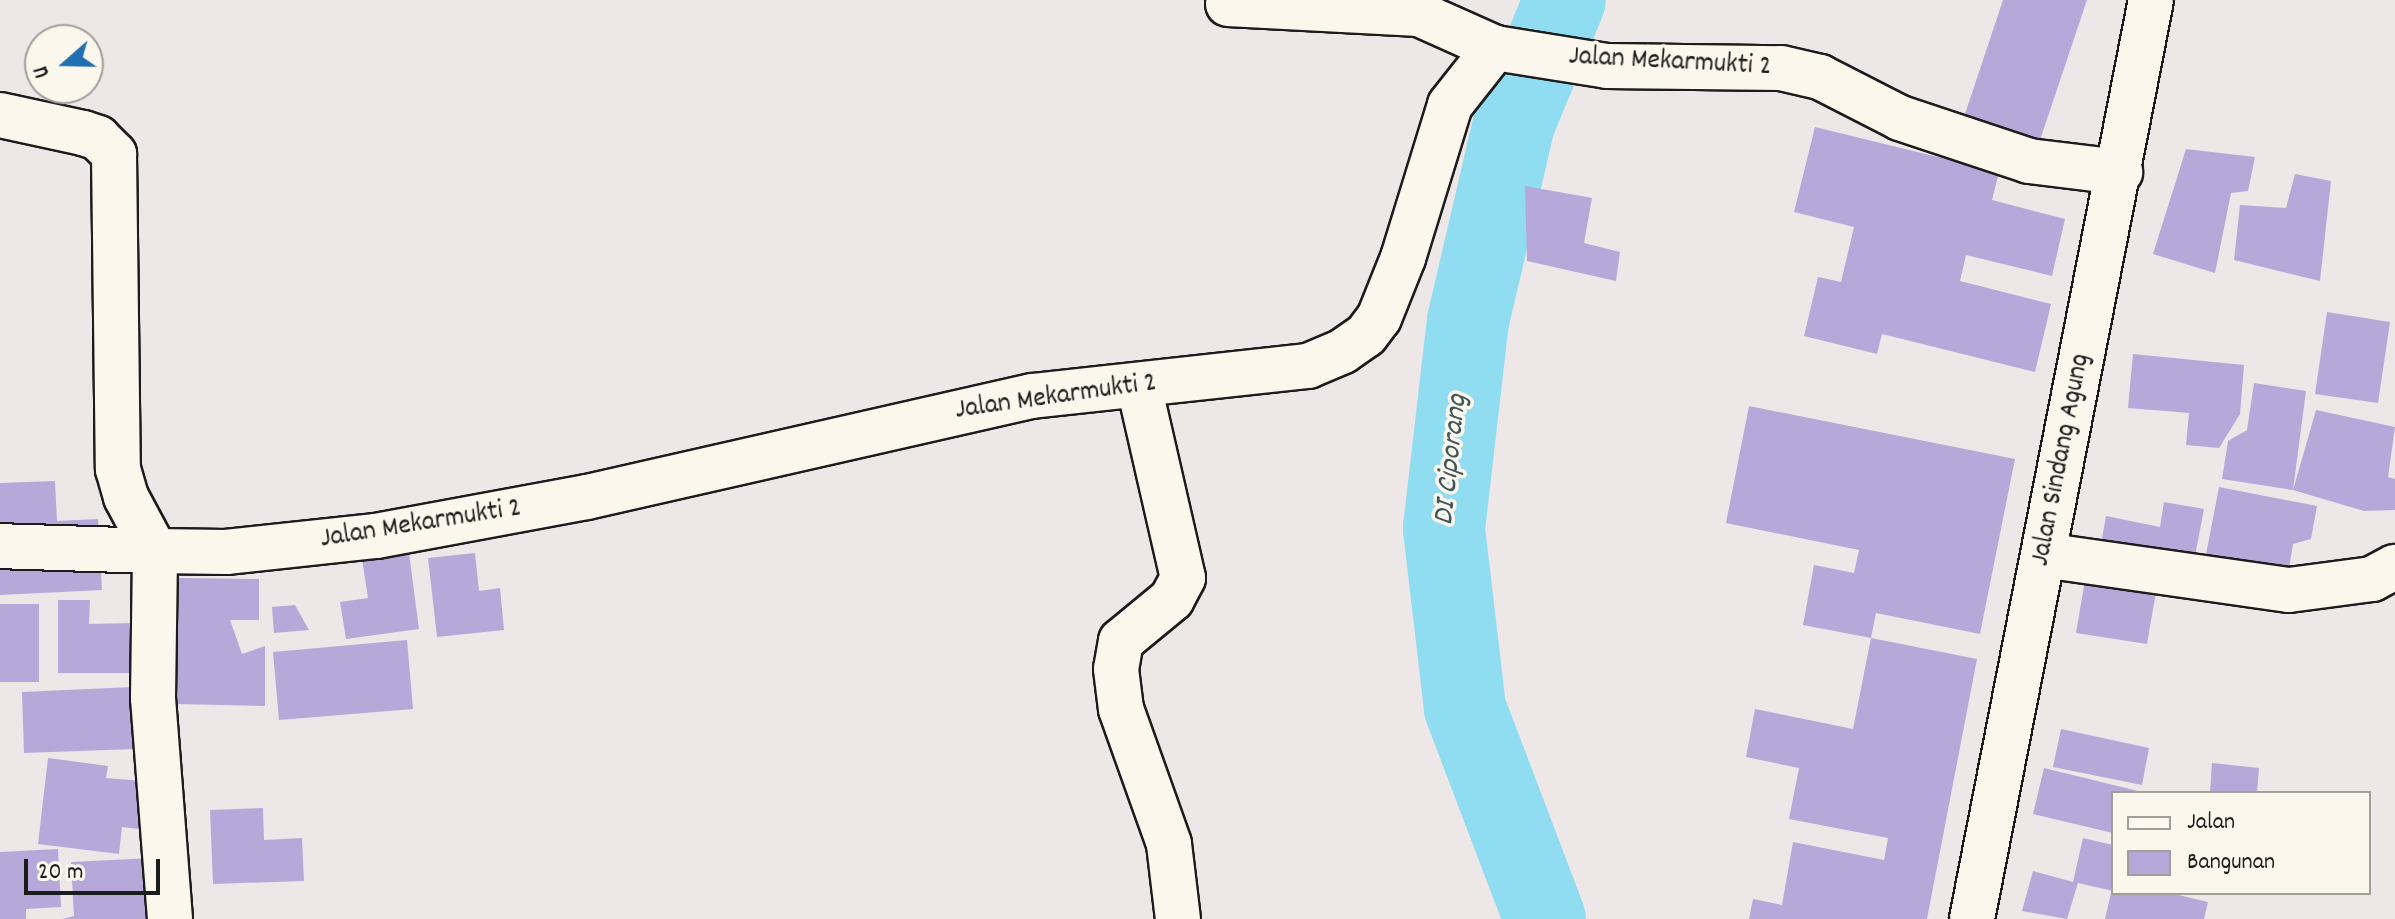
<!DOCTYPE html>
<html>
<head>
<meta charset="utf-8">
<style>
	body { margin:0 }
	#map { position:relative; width:2395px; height:919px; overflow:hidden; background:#ede7e8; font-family:Dekko,sans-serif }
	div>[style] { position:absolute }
	.river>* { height:82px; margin:-41px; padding:0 41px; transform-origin:41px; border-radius:41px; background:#90dcf0 }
	.building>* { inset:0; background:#b6a9d9 }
	.roads { filter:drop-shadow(2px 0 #1c1c1c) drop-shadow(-2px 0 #1c1c1c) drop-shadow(0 2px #1c1c1c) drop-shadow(0 -2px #1c1c1c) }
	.minor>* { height:44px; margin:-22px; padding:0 22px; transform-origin:22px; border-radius:22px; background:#fbf7ec }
	.major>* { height:44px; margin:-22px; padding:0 22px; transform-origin:22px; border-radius:22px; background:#fbf7ec }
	span { translate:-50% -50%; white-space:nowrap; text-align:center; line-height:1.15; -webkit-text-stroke:7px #fbf7ec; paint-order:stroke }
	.street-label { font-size:28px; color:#1c1c1c }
	.water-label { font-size:30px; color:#3f565c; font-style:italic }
	.legend { position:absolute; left:2111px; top:791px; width:260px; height:104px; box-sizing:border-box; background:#fbf7ec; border:2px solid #a29f99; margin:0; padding:10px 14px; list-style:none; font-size:24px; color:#1c1c1c }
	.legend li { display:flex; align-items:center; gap:16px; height:40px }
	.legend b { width:40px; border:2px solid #a29f99 }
	.north { position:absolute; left:24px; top:24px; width:80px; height:80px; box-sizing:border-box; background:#fbf7ec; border:2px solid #a29f99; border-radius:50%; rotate:250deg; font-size:22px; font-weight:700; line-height:32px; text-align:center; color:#1c1c1c }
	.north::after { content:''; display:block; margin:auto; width:28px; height:36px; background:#1f6fb2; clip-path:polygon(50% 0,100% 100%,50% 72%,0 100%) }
	.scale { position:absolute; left:24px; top:859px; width:136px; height:36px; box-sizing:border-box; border:4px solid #1c1c1c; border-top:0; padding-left:10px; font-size:24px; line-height:28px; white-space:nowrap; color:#1c1c1c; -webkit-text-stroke:6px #fbf7ec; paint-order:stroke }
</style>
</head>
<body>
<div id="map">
	<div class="river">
		<i style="left:1545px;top:919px;width:226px;rotate:-110.8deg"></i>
		<i style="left:1465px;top:708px;width:181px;rotate:-96.7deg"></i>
		<i style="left:1444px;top:528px;width:208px;rotate:-83.4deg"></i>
		<i style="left:1468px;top:321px;width:203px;rotate:-76.9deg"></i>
		<i style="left:1514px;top:123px;width:133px;rotate:-67.5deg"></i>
	</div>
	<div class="building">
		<i style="clip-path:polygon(2003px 0,2087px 0,2039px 143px,1964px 117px)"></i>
		<i style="clip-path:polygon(1815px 127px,1999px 172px,1992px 200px,2065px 219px,2052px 276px,1966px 255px,1960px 281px,2051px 304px,2035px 372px,1882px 334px,1877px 354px,1804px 336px,1818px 277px,1841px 282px,1854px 227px,1794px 212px)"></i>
		<i style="clip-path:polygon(2186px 149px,2255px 157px,2248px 191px,2231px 193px,2215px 273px,2153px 254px)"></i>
		<i style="clip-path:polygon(2295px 174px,2331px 181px,2320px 281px,2234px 260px,2240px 205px,2286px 208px)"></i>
		<i style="clip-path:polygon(1525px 186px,1592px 198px,1584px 243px,1620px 252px,1616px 281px,1527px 261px)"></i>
		<i style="clip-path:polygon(2327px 312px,2390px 322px,2378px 403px,2315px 394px)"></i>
		<i style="clip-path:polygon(2133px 354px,2244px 365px,2240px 414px,2219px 448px,2186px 445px,2189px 413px,2128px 408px)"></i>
		<i style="clip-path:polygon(2254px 383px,2306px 391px,2293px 490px,2222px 479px,2228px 441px,2247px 430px)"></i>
		<i style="clip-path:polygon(1749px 406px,2015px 459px,1980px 634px,1876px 613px,1871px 638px,1803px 625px,1814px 565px,1854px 573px,1859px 550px,1726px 523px)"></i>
		<i style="clip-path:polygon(2316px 410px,2395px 427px,2388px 477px,2395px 479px,2395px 510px,2364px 511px,2293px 490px)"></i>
		<i style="clip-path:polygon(55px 481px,57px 521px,98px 519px,102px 590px,0 595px,0 483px)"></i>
		<i style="clip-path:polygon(2219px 487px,2317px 506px,2311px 539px,2293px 544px,2286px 586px,2203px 570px)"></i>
		<i style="clip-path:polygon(2164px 502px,2204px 509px,2192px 572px,2099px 555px,2106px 516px,2160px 527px)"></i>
		<i style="clip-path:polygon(409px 553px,419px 629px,346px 639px,340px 602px,368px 598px,362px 559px)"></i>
		<i style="clip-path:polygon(475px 553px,479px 591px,500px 588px,504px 630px,437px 637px,428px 558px)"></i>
		<i style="clip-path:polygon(178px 578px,259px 579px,259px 620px,230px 620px,242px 654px,265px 646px,265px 706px,176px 704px)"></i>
		<i style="clip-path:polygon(2085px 580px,2156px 592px,2147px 644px,2076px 633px)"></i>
		<i style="clip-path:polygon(58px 600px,90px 600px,89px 624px,134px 623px,134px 673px,58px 673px)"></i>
		<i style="clip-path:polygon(0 604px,39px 604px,39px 682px,0 682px)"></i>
		<i style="clip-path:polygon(295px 605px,309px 630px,274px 633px,272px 607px)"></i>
		<i style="clip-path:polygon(1871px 638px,1977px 659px,1927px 919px,1749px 919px,1753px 899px,1782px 905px,1793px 842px,1884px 860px,1888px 838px,1789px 819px,1799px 768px,1746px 757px,1755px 709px,1853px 729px)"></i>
		<i style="clip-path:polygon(407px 640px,413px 709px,279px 720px,273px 652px)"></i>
		<i style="clip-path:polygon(132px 687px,135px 749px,24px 753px,22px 692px)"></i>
		<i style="clip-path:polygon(2061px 729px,2149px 748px,2142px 785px,2053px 767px)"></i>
		<i style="clip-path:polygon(48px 758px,108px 766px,106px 778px,144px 781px,139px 829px,122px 827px,119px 854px,38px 844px)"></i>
		<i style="clip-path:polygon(2212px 763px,2259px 768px,2257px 793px,2210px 793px)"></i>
		<i style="clip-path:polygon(2044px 768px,2142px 792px,2142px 793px,2113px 793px,2113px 833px,2033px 814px)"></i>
		<i style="clip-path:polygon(263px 808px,264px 840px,302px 838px,304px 881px,213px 884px,210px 810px)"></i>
		<i style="clip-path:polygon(2083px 838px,2113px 845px,2113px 891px,2078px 883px,2067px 919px,2022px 911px,2033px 871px,2073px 882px)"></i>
		<i style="clip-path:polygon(58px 849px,61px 907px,26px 909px,26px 919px,0 919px,0 852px)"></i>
		<i style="clip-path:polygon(152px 858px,155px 919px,63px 919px,74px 916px,71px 862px)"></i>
		<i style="clip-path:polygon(2111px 893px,2170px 893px,2208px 902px,2204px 919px,2105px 919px)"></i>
	</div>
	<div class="roads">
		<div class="minor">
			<i style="left:1228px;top:4px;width:191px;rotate:3deg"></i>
			<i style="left:1419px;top:14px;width:83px;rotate:24.1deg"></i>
			<i style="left:0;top:115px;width:85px;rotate:12.2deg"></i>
			<i style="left:83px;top:133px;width:16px;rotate:18deg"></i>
			<i style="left:98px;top:138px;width:23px;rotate:45deg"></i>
			<i style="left:114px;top:154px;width:315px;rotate:89.3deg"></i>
			<i style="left:118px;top:469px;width:29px;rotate:74deg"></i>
			<i style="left:126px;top:497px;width:61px;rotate:61.8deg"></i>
			<i style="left:155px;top:551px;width:155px;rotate:-178.2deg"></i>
			<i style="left:1139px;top:386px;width:197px;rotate:77.1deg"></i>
			<i style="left:1183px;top:578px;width:24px;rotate:118deg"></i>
			<i style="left:1172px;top:599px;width:66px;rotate:140.5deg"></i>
			<i style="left:1121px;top:641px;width:28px;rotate:100deg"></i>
			<i style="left:1116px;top:669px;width:40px;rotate:82.9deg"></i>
			<i style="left:1121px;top:709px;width:143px;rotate:70.4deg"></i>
			<i style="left:1169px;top:844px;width:76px;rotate:83.2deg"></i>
			<i style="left:2043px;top:555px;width:248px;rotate:8.1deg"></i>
			<i style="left:2289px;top:590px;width:84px;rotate:-7.5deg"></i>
			<i style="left:2372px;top:579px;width:26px;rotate:-28deg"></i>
			<i style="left:170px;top:919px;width:222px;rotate:-94.4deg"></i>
			<i style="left:153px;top:698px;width:147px;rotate:-89.2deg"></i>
			<i style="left:155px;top:551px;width:71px;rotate:0.8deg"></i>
			<i style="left:226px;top:552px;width:151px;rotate:-6.1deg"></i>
			<i style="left:376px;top:536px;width:215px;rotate:-10.5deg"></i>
			<i style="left:587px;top:497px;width:456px;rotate:-12.8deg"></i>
			<i style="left:1032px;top:396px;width:278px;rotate:-6.2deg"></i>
			<i style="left:1308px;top:366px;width:38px;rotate:-23deg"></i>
			<i style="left:1343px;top:351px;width:28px;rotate:-35deg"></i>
			<i style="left:1366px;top:335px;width:21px;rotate:-53deg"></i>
			<i style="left:1379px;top:318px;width:65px;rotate:-68.2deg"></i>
			<i style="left:1403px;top:258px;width:160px;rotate:-72.9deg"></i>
			<i style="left:1450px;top:105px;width:73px;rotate:-51.7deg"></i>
			<i style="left:1495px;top:48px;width:113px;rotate:9.1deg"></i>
			<i style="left:1607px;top:66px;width:174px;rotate:0.7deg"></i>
			<i style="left:1781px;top:68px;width:40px;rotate:13deg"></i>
			<i style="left:1820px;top:77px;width:90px;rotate:27.1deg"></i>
			<i style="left:1900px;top:118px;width:136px;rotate:18.4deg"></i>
			<i style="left:2029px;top:161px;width:92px;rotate:6.9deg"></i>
		</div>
		<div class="major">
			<i style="left:1972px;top:919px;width:936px;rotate:-78.98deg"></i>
		</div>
	</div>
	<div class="street-label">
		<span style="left:1670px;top:63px;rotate:3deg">Jalan Mekarmukti 2</span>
		<span style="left:1056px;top:398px;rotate:-8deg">Jalan Mekarmukti 2</span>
		<span style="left:2062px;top:460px;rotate:-79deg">Jalan Sindang Agung</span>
		<span style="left:421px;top:525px;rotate:-9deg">Jalan Mekarmukti 2</span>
	</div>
	<div class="water-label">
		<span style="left:1453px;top:460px;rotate:-84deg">DI Ciporang</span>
	</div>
	<ul class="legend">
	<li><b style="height:10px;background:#fbf7ec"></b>Jalan</li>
	<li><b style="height:22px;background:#b6a9d9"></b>Bangunan</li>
	</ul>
	<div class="north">U</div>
	<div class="scale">20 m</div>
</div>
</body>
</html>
